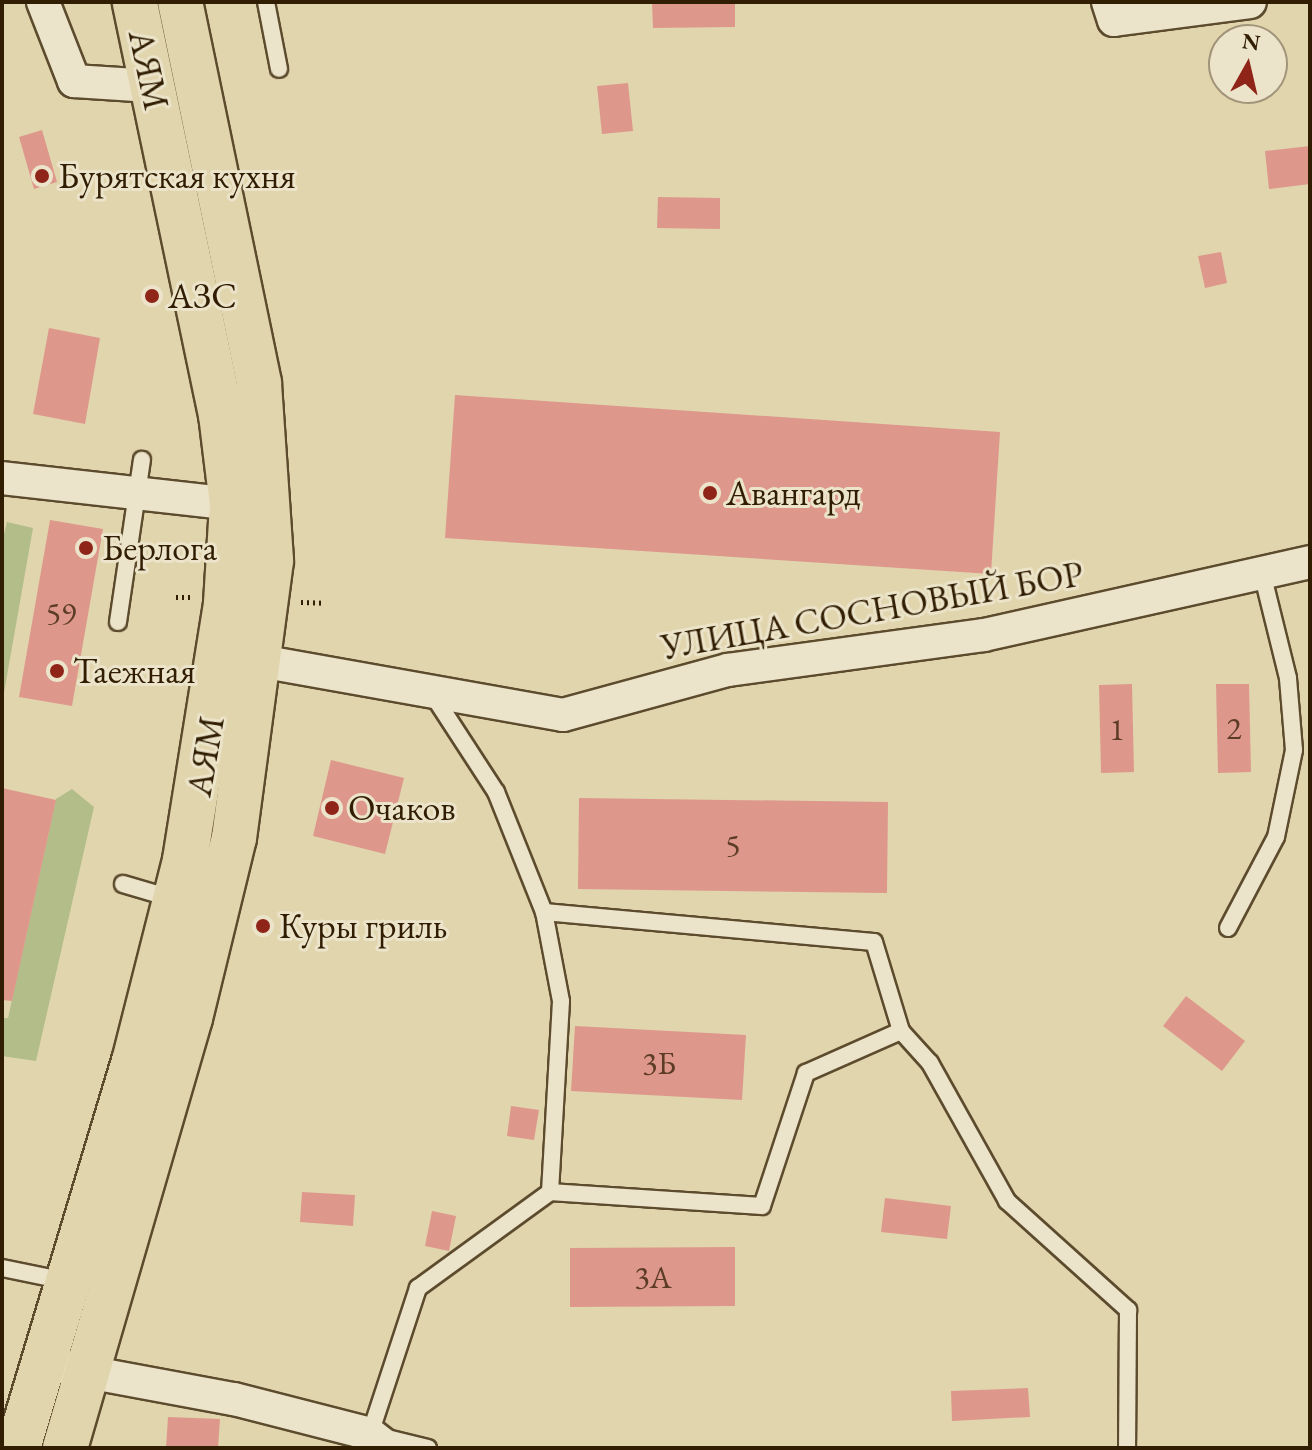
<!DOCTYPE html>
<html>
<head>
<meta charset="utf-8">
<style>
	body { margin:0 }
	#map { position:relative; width:1312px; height:1450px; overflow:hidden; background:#e1d5ae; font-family:"EB Garamond",serif }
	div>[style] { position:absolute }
	.green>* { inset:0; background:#b3bd8a }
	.building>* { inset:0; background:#de988b }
	.path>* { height:5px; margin-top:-2.5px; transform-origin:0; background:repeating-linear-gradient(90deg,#301d02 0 2px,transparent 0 6px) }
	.roads { filter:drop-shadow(2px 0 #5c4b2d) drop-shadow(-2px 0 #5c4b2d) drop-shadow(0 2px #5c4b2d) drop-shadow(0 -2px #5c4b2d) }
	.lane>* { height:16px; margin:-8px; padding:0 8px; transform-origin:8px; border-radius:8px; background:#ece4ca }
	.street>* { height:32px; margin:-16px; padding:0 16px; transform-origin:16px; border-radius:16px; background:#ece4ca }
	.highway>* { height:44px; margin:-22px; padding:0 22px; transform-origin:22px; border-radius:22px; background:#e1d5ae }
	.dots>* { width:22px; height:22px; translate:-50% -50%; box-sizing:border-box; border:4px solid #ece4ca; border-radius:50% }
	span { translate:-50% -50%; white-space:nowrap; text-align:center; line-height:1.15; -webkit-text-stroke:6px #ece4ca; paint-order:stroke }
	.number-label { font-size:32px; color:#5c3c24 }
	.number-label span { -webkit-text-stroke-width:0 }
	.street-label { font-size:36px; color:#301d02 }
	.poi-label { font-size:36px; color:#301d02 }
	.left { translate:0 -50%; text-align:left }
	.frame { position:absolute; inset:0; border:4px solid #301d02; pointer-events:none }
	.north { position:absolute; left:1208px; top:24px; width:80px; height:80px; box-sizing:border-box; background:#ece4ca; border:2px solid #a1947a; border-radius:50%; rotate:8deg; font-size:22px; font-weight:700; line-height:32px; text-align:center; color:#301d02 }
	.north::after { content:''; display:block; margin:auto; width:28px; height:36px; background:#8f2418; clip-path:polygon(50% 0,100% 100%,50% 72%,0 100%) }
</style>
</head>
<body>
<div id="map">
	<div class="green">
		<i style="clip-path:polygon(7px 522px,33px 528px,2px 704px,2px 542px)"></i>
		<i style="clip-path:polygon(72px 789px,94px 807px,36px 1061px,2px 1056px,2px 1018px,8px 1018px,56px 799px)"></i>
	</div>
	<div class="building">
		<i style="clip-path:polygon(652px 2px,735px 2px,735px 27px,653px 28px)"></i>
		<i style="clip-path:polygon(628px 83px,633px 131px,602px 134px,597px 86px)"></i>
		<i style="clip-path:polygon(42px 130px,57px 182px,34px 189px,19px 137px)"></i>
		<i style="clip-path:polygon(1310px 146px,1310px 184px,1269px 189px,1265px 151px)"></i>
		<i style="clip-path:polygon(658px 197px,720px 198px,720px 229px,657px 228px)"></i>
		<i style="clip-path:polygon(1221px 252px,1227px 283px,1205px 288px,1198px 256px)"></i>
		<i style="clip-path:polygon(49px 328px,100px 338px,85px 424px,33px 414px)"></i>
		<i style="clip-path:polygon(455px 395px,1000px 432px,991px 574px,445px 538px)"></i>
		<i style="clip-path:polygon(50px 520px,103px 529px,72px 706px,19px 697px)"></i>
		<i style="clip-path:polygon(1132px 684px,1134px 772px,1101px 773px,1099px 685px)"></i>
		<i style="clip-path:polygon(1216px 684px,1249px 684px,1251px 772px,1218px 773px)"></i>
		<i style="clip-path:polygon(331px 760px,404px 778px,385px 854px,313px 836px)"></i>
		<i style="clip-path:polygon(2px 788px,56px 800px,12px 1001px,2px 1000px)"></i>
		<i style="clip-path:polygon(579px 798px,888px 802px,887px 893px,578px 889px)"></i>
		<i style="clip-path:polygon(1186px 996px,1245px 1041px,1222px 1071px,1163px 1026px)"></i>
		<i style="clip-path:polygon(575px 1026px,746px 1035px,742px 1100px,571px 1091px)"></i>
		<i style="clip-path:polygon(511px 1106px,539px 1110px,534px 1140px,507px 1136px)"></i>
		<i style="clip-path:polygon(302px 1192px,355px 1195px,353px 1226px,300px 1222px)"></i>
		<i style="clip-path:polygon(885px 1198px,951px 1206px,947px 1239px,881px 1232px)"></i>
		<i style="clip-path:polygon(432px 1211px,456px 1216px,449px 1251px,425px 1246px)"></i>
		<i style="clip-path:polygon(735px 1247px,735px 1306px,570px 1307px,570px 1248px)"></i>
		<i style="clip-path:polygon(1028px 1388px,1030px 1417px,952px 1421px,951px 1391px)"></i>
		<i style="clip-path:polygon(168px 1417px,220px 1419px,218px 1448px,166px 1448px)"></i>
	</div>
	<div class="path">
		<i style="left:176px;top:597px;width:15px"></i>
		<i style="left:301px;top:602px;width:23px;rotate:2deg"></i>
	</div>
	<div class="roads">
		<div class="lane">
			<i style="left:266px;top:2px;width:68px;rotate:79deg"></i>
			<i style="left:118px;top:622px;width:164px;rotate:-81.6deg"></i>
			<i style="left:431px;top:692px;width:119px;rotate:57deg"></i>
			<i style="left:496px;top:792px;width:129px;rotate:68.2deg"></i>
			<i style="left:544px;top:912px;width:331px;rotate:5.2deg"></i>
			<i style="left:874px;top:942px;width:93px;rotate:73.1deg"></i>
			<i style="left:901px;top:1031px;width:43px;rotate:47.8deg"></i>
			<i style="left:930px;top:1063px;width:158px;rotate:60.8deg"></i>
			<i style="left:1007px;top:1201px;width:163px;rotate:42deg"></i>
			<i style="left:1128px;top:1310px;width:138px;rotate:90.4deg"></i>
			<i style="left:123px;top:884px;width:53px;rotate:16.4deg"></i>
			<i style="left:1228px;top:928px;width:103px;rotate:-62.2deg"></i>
			<i style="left:1276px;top:837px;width:89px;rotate:-78.3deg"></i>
			<i style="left:1294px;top:750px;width:72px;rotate:-94.8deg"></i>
			<i style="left:1288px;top:678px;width:108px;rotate:-103.9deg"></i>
			<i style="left:550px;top:1192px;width:212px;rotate:3.8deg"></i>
			<i style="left:762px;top:1206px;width:140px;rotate:-71.7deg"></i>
			<i style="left:806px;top:1073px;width:104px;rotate:-23.9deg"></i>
			<i style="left:2px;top:1268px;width:65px;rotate:11.5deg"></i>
			<i style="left:428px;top:1448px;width:60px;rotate:-166.4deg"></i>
			<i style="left:370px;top:1434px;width:154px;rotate:-71.8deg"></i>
			<i style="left:418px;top:1288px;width:163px;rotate:-36deg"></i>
			<i style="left:550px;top:1192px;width:191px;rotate:-86.7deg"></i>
			<i style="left:561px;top:1001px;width:91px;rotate:-100.8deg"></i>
		</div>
		<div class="street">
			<i style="left:43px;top:2px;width:85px;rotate:68.6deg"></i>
			<i style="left:74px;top:81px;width:77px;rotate:3.7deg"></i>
			<i style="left:1108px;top:2px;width:19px;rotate:72deg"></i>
			<i style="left:1114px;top:20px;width:137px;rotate:-7.5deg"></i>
			<i style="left:2px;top:478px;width:231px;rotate:6.4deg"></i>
			<i style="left:260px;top:661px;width:308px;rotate:10.1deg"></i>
			<i style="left:563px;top:715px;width:171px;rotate:-15.3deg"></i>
			<i style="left:728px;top:670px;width:258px;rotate:-7.8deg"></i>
			<i style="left:984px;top:635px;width:334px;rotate:-12.6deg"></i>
			<i style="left:66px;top:1368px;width:171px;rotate:10.5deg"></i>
			<i style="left:234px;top:1399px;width:140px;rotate:14.4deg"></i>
			<i style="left:370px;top:1434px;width:23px;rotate:38deg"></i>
		</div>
		<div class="highway">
			<i style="left:18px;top:1448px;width:403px;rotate:-73.3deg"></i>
			<i style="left:134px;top:1062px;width:208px;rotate:-75.8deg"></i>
			<i style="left:185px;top:860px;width:260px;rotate:-80.9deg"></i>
			<i style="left:226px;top:603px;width:99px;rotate:-86.5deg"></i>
			<i style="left:232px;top:504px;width:90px;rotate:-97deg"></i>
			<i style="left:221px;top:415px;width:422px;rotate:-101.8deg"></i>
			<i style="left:65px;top:1448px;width:448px;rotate:-73.8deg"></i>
			<i style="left:190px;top:1018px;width:185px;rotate:-76.3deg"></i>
			<i style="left:234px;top:838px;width:280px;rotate:-82.4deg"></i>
			<i style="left:271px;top:560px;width:177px;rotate:-93.9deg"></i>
			<i style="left:259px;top:383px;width:389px;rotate:-101.7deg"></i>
		</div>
	</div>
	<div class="dots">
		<i style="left:42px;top:176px;background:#8f2418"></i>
		<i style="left:152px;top:296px;background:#8f2418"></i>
		<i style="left:710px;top:493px;background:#8f2418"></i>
		<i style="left:86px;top:548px;background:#8f2418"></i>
		<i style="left:57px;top:671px;background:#8f2418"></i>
		<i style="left:332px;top:808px;background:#8f2418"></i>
		<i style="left:263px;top:926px;background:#8f2418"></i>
	</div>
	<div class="number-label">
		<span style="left:61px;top:613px">59</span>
		<span style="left:1234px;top:728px">2</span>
		<span style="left:1117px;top:729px">1</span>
		<span style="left:733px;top:845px">5</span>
		<span style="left:659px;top:1063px">3Б</span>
		<span style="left:653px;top:1277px">3А</span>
	</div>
	<div class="street-label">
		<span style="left:149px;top:70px;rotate:78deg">АЯМ</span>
		<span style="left:872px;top:610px;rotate:-10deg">УЛИЦА СОСНОВЫЙ БОР</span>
		<span style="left:205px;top:756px;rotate:-80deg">АЯМ</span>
	</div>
	<div class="poi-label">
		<span class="left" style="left:58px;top:176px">Бурятская кухня</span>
		<span class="left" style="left:168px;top:296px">АЗС</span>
		<span class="left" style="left:726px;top:493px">Авангард</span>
		<span class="left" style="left:102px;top:548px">Берлога</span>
		<span class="left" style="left:73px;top:671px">Таежная</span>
		<span class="left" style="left:348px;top:808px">Очаков</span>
		<span class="left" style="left:279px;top:926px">Куры гриль</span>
	</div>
	<div class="frame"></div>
	<div class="north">N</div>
</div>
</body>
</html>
